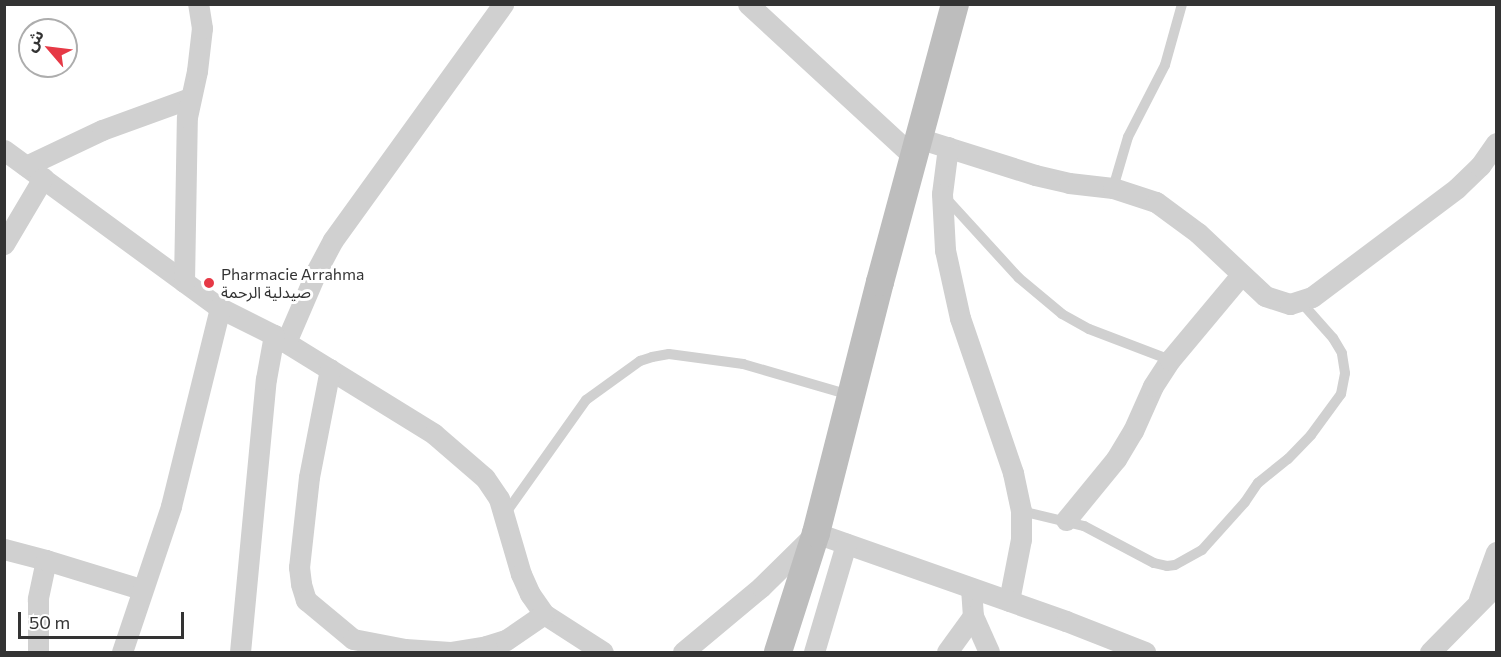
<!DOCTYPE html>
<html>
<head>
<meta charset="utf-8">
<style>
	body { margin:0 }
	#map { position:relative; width:1501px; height:657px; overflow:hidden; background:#fff; font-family:Commissioner,"Noto Sans Arabic",sans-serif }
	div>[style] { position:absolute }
	.lane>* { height:10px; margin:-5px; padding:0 5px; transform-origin:5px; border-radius:5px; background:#d0d0d0 }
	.street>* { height:21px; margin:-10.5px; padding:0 10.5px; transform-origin:10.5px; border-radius:10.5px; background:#d0d0d0 }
	.secondary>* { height:28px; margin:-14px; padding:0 14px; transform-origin:14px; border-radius:14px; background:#bdbdbd }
	.dots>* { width:16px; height:16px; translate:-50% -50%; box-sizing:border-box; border:3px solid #fff; border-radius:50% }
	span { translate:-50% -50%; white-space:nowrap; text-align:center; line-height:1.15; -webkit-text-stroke:6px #fff; paint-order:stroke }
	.poi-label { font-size:16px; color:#333 }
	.left { translate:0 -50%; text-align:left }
	.frame { position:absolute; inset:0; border:6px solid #333; pointer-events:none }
	.north { position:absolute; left:18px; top:18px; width:60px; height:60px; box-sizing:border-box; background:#fff; border:2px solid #adadad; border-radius:50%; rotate:298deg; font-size:16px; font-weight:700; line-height:24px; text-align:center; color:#333 }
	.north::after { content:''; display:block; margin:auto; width:21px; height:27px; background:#e63946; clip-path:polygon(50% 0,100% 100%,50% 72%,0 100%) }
	.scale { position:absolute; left:18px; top:612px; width:166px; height:27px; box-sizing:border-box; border:3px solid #333; border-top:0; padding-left:8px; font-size:18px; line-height:21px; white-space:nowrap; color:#333; -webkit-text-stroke:4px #fff; paint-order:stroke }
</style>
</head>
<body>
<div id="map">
	<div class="lane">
		<i style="left:1113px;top:188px;width:53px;rotate:-73.6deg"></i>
		<i style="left:1128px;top:137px;width:81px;rotate:-62.8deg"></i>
		<i style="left:1165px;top:65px;width:63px;rotate:-74.4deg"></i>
		<i style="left:944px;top:196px;width:111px;rotate:47.6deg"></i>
		<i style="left:1019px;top:278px;width:56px;rotate:39.9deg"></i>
		<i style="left:1062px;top:314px;width:31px;rotate:29deg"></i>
		<i style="left:1089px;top:329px;width:87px;rotate:20.9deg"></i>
		<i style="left:1021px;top:511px;width:65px;rotate:13.4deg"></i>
		<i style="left:1084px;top:526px;width:79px;rotate:27.9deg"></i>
		<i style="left:1154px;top:563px;width:13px;rotate:13deg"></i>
		<i style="left:1167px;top:566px;width:8px;rotate:-7deg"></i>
		<i style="left:1175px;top:565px;width:31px;rotate:-29deg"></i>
		<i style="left:1202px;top:550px;width:64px;rotate:-48.1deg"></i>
		<i style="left:1245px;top:502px;width:23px;rotate:-56deg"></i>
		<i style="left:1258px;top:483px;width:38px;rotate:-39deg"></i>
		<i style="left:1288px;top:459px;width:33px;rotate:-46deg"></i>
		<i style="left:1311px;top:435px;width:51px;rotate:-53.8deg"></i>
		<i style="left:1341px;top:394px;width:21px;rotate:-79deg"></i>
		<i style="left:1345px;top:373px;width:20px;rotate:-99deg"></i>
		<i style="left:1342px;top:353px;width:17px;rotate:-121deg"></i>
		<i style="left:1333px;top:338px;width:50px;rotate:-131.7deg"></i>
		<i style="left:505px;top:514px;width:140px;rotate:-54.6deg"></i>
		<i style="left:586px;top:400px;width:67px;rotate:-35.8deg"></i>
		<i style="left:640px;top:361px;width:13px;rotate:-18deg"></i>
		<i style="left:652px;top:357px;width:17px;rotate:-10deg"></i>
		<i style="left:669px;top:354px;width:75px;rotate:7.7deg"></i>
		<i style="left:743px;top:364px;width:111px;rotate:16.2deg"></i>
	</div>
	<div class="street">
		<i style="left:748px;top:4px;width:224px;rotate:42.7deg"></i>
		<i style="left:918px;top:138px;width:123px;rotate:17.5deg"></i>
		<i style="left:1035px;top:175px;width:35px;rotate:13deg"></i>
		<i style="left:1069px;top:183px;width:44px;rotate:6.5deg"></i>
		<i style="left:1113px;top:188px;width:45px;rotate:18deg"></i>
		<i style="left:1156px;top:202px;width:52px;rotate:36.4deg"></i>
		<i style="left:1198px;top:233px;width:92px;rotate:43.2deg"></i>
		<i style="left:1265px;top:296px;width:26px;rotate:18deg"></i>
		<i style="left:1290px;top:304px;width:23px;rotate:-18deg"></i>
		<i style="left:1312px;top:297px;width:181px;rotate:-36.9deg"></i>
		<i style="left:1457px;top:188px;width:32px;rotate:-44deg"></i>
		<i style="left:1480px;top:166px;width:28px;rotate:-55deg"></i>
		<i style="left:948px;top:147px;width:47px;rotate:97.3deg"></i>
		<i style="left:942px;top:194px;width:56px;rotate:86.9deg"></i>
		<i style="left:945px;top:250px;width:70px;rotate:77.6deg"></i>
		<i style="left:960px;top:318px;width:164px;rotate:71.1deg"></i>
		<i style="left:1013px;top:473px;width:39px;rotate:78deg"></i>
		<i style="left:1021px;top:511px;width:28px;rotate:90deg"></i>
		<i style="left:1021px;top:539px;width:63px;rotate:101deg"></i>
		<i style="left:4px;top:150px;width:268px;rotate:36.2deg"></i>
		<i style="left:220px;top:308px;width:60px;rotate:26.6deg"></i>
		<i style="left:274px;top:335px;width:188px;rotate:31.7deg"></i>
		<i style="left:434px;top:434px;width:67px;rotate:40.8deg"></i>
		<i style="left:485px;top:478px;width:25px;rotate:56deg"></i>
		<i style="left:499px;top:499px;width:78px;rotate:73.7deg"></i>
		<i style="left:521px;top:574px;width:22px;rotate:66deg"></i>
		<i style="left:530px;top:594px;width:24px;rotate:55deg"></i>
		<i style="left:544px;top:614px;width:70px;rotate:32.8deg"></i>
		<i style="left:26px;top:166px;width:84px;rotate:-25.3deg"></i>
		<i style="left:102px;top:130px;width:94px;rotate:-20deg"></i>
		<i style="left:4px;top:244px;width:77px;rotate:-59.4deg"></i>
		<i style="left:184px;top:282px;width:165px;rotate:-89deg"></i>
		<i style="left:187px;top:117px;width:47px;rotate:-77.7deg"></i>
		<i style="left:197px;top:71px;width:43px;rotate:-83.4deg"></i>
		<i style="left:202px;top:28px;width:24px;rotate:-99deg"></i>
		<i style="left:286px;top:342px;width:78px;rotate:-66.7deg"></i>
		<i style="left:317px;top:270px;width:34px;rotate:-62deg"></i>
		<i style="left:333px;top:240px;width:291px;rotate:-54.2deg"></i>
		<i style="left:330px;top:369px;width:110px;rotate:101deg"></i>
		<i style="left:309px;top:477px;width:91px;rotate:96.3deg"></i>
		<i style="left:299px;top:567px;width:17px;rotate:83deg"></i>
		<i style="left:301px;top:584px;width:17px;rotate:73deg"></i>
		<i style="left:306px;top:600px;width:61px;rotate:39.7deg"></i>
		<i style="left:353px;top:639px;width:53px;rotate:10.9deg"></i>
		<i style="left:405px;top:649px;width:45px;rotate:3.8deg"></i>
		<i style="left:450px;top:652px;width:36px;rotate:-9deg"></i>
		<i style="left:486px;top:646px;width:21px;rotate:-17deg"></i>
		<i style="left:506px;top:640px;width:46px;rotate:-34.4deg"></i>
		<i style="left:1066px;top:520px;width:79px;rotate:-50.7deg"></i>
		<i style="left:1116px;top:459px;width:33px;rotate:-59deg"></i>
		<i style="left:1133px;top:431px;width:49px;rotate:-66deg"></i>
		<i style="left:1153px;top:386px;width:31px;rotate:-57deg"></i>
		<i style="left:1170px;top:360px;width:111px;rotate:-50.1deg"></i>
		<i style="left:4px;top:549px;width:43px;rotate:14.7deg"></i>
		<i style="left:46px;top:560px;width:40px;rotate:102deg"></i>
		<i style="left:38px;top:599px;width:53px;rotate:90deg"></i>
		<i style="left:46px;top:560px;width:99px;rotate:17deg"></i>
		<i style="left:971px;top:588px;width:28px;rotate:86deg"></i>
		<i style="left:973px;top:616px;width:39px;rotate:66deg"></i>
		<i style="left:1479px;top:599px;width:50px;rotate:-70.1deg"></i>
		<i style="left:122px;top:652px;width:154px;rotate:-71.4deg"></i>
		<i style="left:171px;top:506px;width:204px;rotate:-76.1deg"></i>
		<i style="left:240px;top:652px;width:274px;rotate:-84.6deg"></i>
		<i style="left:266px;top:379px;width:45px;rotate:-79.7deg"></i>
		<i style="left:683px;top:652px;width:102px;rotate:-39.8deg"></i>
		<i style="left:761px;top:587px;width:77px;rotate:-44.5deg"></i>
		<i style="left:816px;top:533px;width:265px;rotate:19.4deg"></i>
		<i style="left:1066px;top:621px;width:85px;rotate:21.4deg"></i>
		<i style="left:814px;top:652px;width:113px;rotate:-73.5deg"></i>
		<i style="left:947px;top:652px;width:44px;rotate:-54.2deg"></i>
		<i style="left:1430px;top:652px;width:94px;rotate:-45.4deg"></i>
	</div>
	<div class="secondary">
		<i style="left:778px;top:652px;width:125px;rotate:-72.3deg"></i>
		<i style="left:816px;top:533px;width:259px;rotate:-75.7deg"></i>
		<i style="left:880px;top:282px;width:288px;rotate:-74.9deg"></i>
	</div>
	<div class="dots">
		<i style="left:209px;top:283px;background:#e63946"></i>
	</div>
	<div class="poi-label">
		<span class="left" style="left:221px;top:283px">Pharmacie Arrahma<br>صيدلية الرحمة</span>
	</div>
	<div class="frame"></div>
	<div class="north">ش</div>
	<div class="scale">50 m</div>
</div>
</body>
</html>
